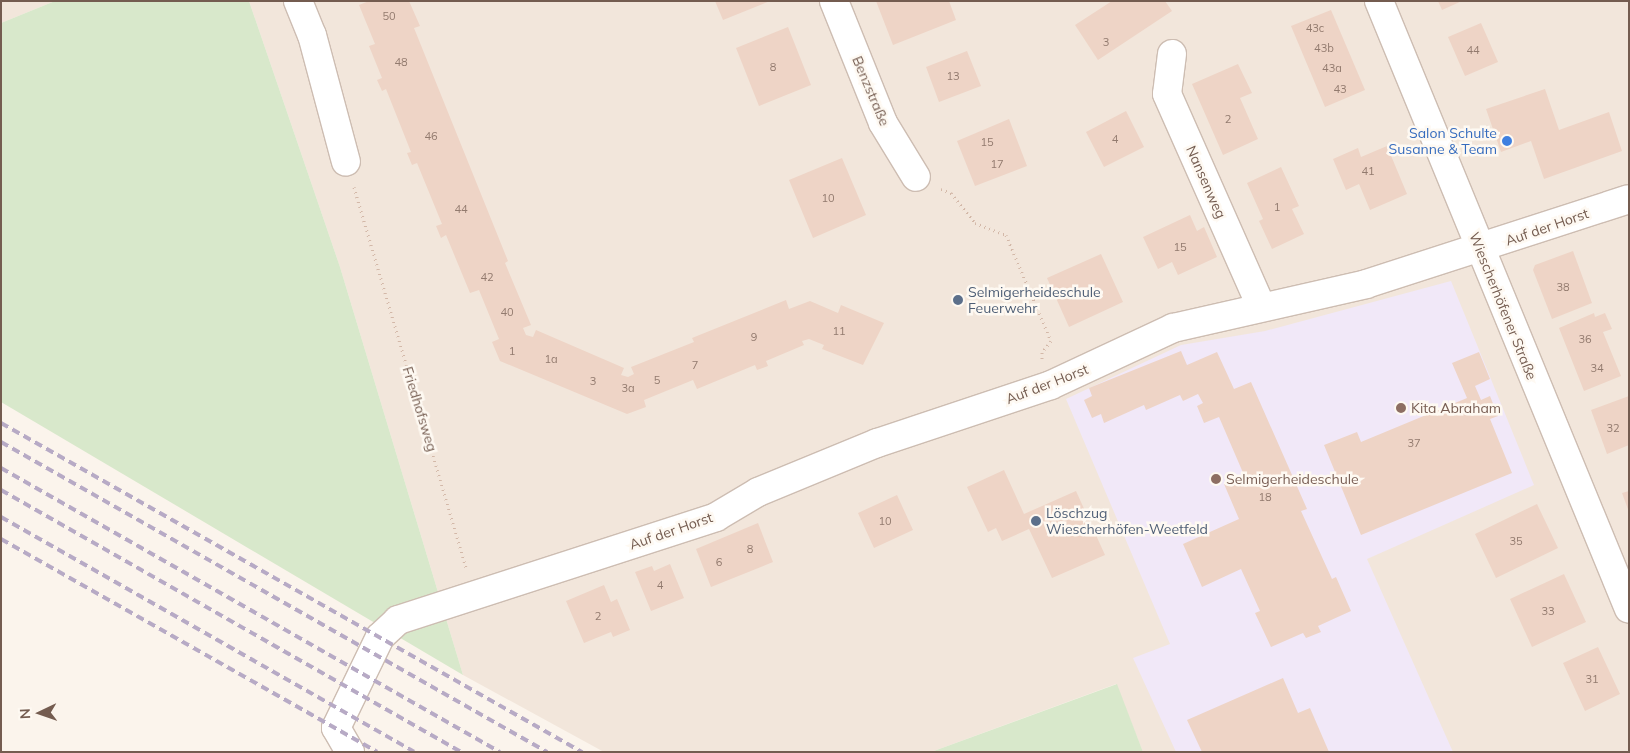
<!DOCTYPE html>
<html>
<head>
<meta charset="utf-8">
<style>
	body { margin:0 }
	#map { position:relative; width:1630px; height:753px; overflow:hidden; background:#fbf4ec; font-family:Mulish,sans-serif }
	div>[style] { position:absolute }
	.residential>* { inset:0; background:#f2e6db }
	.education>* { inset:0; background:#f1e8f8 }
	.green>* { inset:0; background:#d8e8cb }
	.building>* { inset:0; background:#eed4c6 }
	.path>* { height:3px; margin-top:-1.5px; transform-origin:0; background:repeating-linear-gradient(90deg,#d3b8a8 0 1px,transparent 0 5px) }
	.roads { filter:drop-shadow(1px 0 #cdbdb2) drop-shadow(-1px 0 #cdbdb2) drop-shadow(0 1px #cdbdb2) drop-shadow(0 -1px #cdbdb2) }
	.street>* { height:28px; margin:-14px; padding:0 14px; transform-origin:14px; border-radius:14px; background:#fff }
	.secondary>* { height:28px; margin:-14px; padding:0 14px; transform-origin:14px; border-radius:14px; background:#fff }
	.rail>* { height:4px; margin-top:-2px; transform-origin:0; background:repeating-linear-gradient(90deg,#b7aac5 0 8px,transparent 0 13px) }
	.dots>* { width:14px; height:14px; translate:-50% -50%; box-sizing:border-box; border:2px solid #fef9f2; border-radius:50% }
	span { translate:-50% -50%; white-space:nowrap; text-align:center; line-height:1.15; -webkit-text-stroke:5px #fef9f2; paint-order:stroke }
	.number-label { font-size:11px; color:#927a6e }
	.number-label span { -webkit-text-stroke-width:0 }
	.street-label { font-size:14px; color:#745c50 }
	.shop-label { font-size:14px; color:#366cbe }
	.right { translate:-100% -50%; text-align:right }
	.service-label { font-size:14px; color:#4e5e75 }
	.left { translate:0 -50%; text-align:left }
	.education-label { font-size:14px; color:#785e54 }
	.frame { position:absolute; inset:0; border:2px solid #745c50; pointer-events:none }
	.north { position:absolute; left:15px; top:688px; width:50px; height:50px; -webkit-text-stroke:4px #fef9f2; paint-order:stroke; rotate:267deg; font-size:14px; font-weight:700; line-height:20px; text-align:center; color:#745c50 }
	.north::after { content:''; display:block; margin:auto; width:18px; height:22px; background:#745c50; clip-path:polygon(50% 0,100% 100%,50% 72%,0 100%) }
</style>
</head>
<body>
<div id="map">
	<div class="residential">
		<i style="clip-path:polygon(1px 1px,55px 1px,1px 23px)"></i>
		<i style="clip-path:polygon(249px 1px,1629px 1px,1629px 752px,1143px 752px,1116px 684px,931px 752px,604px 752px,463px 675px,340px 267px)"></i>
	</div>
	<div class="education">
		<i style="clip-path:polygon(1451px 281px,1534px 485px,1367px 559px,1453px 752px,1176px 752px,1133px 658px,1170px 644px,1066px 399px,1181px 345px,1265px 331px)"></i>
	</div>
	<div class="green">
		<i style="clip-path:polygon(55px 1px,249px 1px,340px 267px,463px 675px,1px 402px,1px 23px)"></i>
		<i style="clip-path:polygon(1117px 684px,1143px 752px,931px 752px)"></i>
	</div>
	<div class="building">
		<i style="clip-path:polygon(369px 1px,409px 1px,420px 26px,414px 28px,508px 261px,505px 263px,531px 325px,523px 328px,526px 335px,533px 337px,536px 330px,624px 368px,621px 375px,628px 377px,634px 374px,631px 367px,694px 342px,692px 338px,786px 300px,789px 309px,810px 301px,838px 313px,841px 305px,884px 323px,863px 365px,822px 349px,824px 345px,809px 339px,802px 341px,804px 345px,766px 361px,768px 366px,757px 370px,755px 365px,697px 389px,693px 380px,644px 400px,646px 407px,627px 414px,500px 361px,492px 342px,499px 339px,479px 290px,470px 293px,446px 235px,441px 238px,436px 226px,442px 224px,417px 163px,412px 165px,407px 153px,411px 152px,386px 89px,382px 91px,377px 80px,382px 78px,369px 46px,375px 44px,359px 5px)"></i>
		<i style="clip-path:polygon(715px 1px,770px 1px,723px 20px)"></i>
		<i style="clip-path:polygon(876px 1px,949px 1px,956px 20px,893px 45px)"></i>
		<i style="clip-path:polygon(1112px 1px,1165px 1px,1172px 11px,1098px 60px,1075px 25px)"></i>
		<i style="clip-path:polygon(1438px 1px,1462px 1px,1442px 10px)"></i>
		<i style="clip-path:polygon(1331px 10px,1365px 90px,1325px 107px,1291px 26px)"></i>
		<i style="clip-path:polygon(1481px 23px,1498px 62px,1465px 76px,1448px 37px)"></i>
		<i style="clip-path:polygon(788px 27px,811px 85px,759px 106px,736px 48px)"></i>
		<i style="clip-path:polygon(967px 51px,981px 86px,939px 102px,926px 67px)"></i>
		<i style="clip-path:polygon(1238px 64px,1252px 93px,1240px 98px,1258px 139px,1223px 155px,1192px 84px)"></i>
		<i style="clip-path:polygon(1545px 89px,1559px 130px,1609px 112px,1622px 151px,1544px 179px,1531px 141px,1501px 152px,1486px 109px)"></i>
		<i style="clip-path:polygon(1126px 111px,1144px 147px,1104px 167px,1086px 132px)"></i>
		<i style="clip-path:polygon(1009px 119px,1027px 166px,975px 186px,957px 141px)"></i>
		<i style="clip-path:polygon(1387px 146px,1407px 194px,1370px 210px,1359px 184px,1346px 190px,1333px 159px,1358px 148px,1361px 157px)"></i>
		<i style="clip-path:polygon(842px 158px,866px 215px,813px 238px,789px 180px)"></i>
		<i style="clip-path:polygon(1281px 167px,1299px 206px,1292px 209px,1304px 234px,1272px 249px,1259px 221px,1263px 219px,1247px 183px)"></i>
		<i style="clip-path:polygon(1190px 215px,1197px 231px,1204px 227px,1217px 257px,1178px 275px,1172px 262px,1158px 269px,1143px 237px)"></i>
		<i style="clip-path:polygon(1573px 251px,1592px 303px,1552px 319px,1533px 270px,1535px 265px)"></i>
		<i style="clip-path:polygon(1101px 254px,1123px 302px,1069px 327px,1047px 278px)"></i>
		<i style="clip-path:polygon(1594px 313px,1595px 317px,1605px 313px,1612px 329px,1603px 332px,1621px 376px,1584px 391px,1559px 328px)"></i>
		<i style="clip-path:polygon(1181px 351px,1187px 365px,1217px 352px,1234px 389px,1251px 382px,1307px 509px,1301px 511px,1332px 579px,1336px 577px,1351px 611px,1318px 626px,1321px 632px,1306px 638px,1303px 633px,1271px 647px,1255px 613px,1260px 611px,1241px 569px,1202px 587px,1183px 544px,1239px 519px,1224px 484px,1244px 475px,1219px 417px,1204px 423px,1197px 406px,1203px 403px,1198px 394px,1183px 401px,1180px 395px,1146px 410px,1144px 405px,1104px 423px,1101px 414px,1092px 418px,1084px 400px,1092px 396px,1089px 388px)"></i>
		<i style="clip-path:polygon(1479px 352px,1490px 379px,1475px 386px,1481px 400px,1490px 396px,1498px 416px,1490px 419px,1512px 473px,1361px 535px,1324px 445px,1357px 432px,1361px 442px,1467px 398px,1452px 363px)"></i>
		<i style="clip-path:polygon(1629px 396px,1629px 445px,1607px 454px,1591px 410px)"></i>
		<i style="clip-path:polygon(1004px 470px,1024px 514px,1076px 491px,1105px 555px,1052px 578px,1029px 529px,1002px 541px,996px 528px,988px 532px,967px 487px)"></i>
		<i style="clip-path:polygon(1629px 491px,1629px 512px,1622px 493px)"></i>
		<i style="clip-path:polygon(897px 495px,913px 530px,874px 548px,858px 513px)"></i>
		<i style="clip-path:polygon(1537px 504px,1558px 548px,1496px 578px,1475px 534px)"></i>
		<i style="clip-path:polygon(758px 523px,773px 562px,711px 587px,696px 549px)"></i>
		<i style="clip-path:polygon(670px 564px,684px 598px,651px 611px,635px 572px,652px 566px,654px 571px)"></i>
		<i style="clip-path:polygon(1564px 574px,1586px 622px,1532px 647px,1510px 599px)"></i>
		<i style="clip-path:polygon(604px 585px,611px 602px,617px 599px,630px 630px,613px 637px,611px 632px,584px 643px,566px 601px)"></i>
		<i style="clip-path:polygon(1598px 647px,1620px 694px,1585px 711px,1563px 663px)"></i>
		<i style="clip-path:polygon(1283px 678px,1298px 713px,1310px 708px,1329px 752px,1202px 752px,1187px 720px)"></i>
	</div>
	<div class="path">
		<i style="left:354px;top:187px;width:399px;rotate:73.6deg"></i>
		<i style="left:941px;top:189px;width:11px;rotate:22deg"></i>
		<i style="left:951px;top:193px;width:38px;rotate:51deg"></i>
		<i style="left:975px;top:223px;width:33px;rotate:21deg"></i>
		<i style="left:1006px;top:235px;width:115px;rotate:67deg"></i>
		<i style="left:1051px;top:341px;width:14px;rotate:129deg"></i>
		<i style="left:1042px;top:352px;width:7px;rotate:90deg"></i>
	</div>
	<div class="roads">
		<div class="street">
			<i style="left:298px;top:1px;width:37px;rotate:68deg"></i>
			<i style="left:312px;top:35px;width:131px;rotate:75deg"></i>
			<i style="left:834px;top:1px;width:131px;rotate:68.1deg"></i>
			<i style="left:883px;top:123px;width:63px;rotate:58.6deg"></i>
			<i style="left:1172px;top:54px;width:40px;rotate:97.1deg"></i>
			<i style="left:1167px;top:94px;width:232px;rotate:66.1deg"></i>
			<i style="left:350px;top:752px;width:28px;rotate:-120deg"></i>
			<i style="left:336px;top:728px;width:101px;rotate:-64.2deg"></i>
			<i style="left:380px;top:637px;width:25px;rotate:-43deg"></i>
			<i style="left:398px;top:620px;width:334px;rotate:-17.9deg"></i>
			<i style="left:716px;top:517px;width:49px;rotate:-30.8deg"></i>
			<i style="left:758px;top:492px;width:129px;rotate:-22.4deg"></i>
			<i style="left:877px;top:443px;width:183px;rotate:-18.4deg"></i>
			<i style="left:1051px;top:385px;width:135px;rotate:-25deg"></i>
			<i style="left:1173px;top:328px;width:198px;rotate:-12.8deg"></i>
			<i style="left:1366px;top:284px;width:276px;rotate:-17.9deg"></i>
		</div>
		<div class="secondary">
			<i style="left:1379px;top:1px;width:657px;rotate:67.65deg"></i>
		</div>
	</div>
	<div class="rail">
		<i style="left:1px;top:423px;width:668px;rotate:29.52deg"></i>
		<i style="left:1px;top:442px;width:628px;rotate:29.59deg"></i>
		<i style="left:1px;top:468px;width:574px;rotate:29.65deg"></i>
		<i style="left:1px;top:490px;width:529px;rotate:29.66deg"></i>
		<i style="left:1px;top:517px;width:475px;rotate:29.6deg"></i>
		<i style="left:1px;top:539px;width:432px;rotate:29.5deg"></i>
	</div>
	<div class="dots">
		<i style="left:1507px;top:141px;background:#3f7fe0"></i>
		<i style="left:958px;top:300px;background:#5c6f8a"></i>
		<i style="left:1401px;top:408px;background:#8d6e63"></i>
		<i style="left:1216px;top:479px;background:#8d6e63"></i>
		<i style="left:1036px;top:521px;background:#5c6f8a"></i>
	</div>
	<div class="number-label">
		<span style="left:389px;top:16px">50</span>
		<span style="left:1315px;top:28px">43c</span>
		<span style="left:1106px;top:42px">3</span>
		<span style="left:1324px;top:48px">43b</span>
		<span style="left:1473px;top:50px">44</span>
		<span style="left:401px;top:62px">48</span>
		<span style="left:773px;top:67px">8</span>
		<span style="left:1332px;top:68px">43a</span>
		<span style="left:953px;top:76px">13</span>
		<span style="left:1340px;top:89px">43</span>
		<span style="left:1228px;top:119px">2</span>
		<span style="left:431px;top:136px">46</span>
		<span style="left:1115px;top:139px">4</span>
		<span style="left:987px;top:142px">15</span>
		<span style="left:997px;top:164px">17</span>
		<span style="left:1368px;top:171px">41</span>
		<span style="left:828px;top:198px">10</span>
		<span style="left:1277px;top:207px">1</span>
		<span style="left:461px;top:209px">44</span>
		<span style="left:1180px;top:247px">15</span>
		<span style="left:487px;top:277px">42</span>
		<span style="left:1563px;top:287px">38</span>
		<span style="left:507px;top:312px">40</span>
		<span style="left:839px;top:331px">11</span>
		<span style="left:754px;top:337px">9</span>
		<span style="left:1585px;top:339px">36</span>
		<span style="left:512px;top:351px">1</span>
		<span style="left:551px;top:359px">1a</span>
		<span style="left:695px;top:365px">7</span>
		<span style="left:1597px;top:368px">34</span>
		<span style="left:657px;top:380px">5</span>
		<span style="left:593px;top:381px">3</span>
		<span style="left:628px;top:388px">3a</span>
		<span style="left:1613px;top:428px">32</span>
		<span style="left:1414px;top:443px">37</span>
		<span style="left:1265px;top:497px">18</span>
		<span style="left:885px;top:521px">10</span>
		<span style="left:1516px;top:541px">35</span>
		<span style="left:750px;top:549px">8</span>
		<span style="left:719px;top:562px">6</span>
		<span style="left:660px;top:585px">4</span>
		<span style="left:1548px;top:611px">33</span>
		<span style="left:598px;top:616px">2</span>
		<span style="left:1592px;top:679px">31</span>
	</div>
	<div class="street-label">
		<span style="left:871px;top:91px;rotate:67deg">Benzstraße</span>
		<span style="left:1206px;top:182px;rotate:66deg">Nansenweg</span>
		<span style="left:1547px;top:227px;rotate:-19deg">Auf der Horst</span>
		<span style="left:1503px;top:306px;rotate:68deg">Wiescherhöfener Straße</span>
		<span style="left:1047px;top:384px;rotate:-21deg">Auf der Horst</span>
		<span style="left:420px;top:409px;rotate:73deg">Friedhofsweg</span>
		<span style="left:671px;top:531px;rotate:-19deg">Auf der Horst</span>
	</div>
	<div class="shop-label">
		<span class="right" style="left:1497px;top:141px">Salon Schulte<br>Susanne &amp; Team</span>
	</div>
	<div class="service-label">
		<span class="left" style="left:968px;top:300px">Selmigerheideschule<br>Feuerwehr</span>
		<span class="left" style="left:1046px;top:521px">Löschzug<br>Wiescherhöfen-Weetfeld</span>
	</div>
	<div class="education-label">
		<span class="left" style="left:1411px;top:408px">Kita Abraham</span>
		<span class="left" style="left:1226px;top:479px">Selmigerheideschule</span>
	</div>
	<div class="frame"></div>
	<div class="north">N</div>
</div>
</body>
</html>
